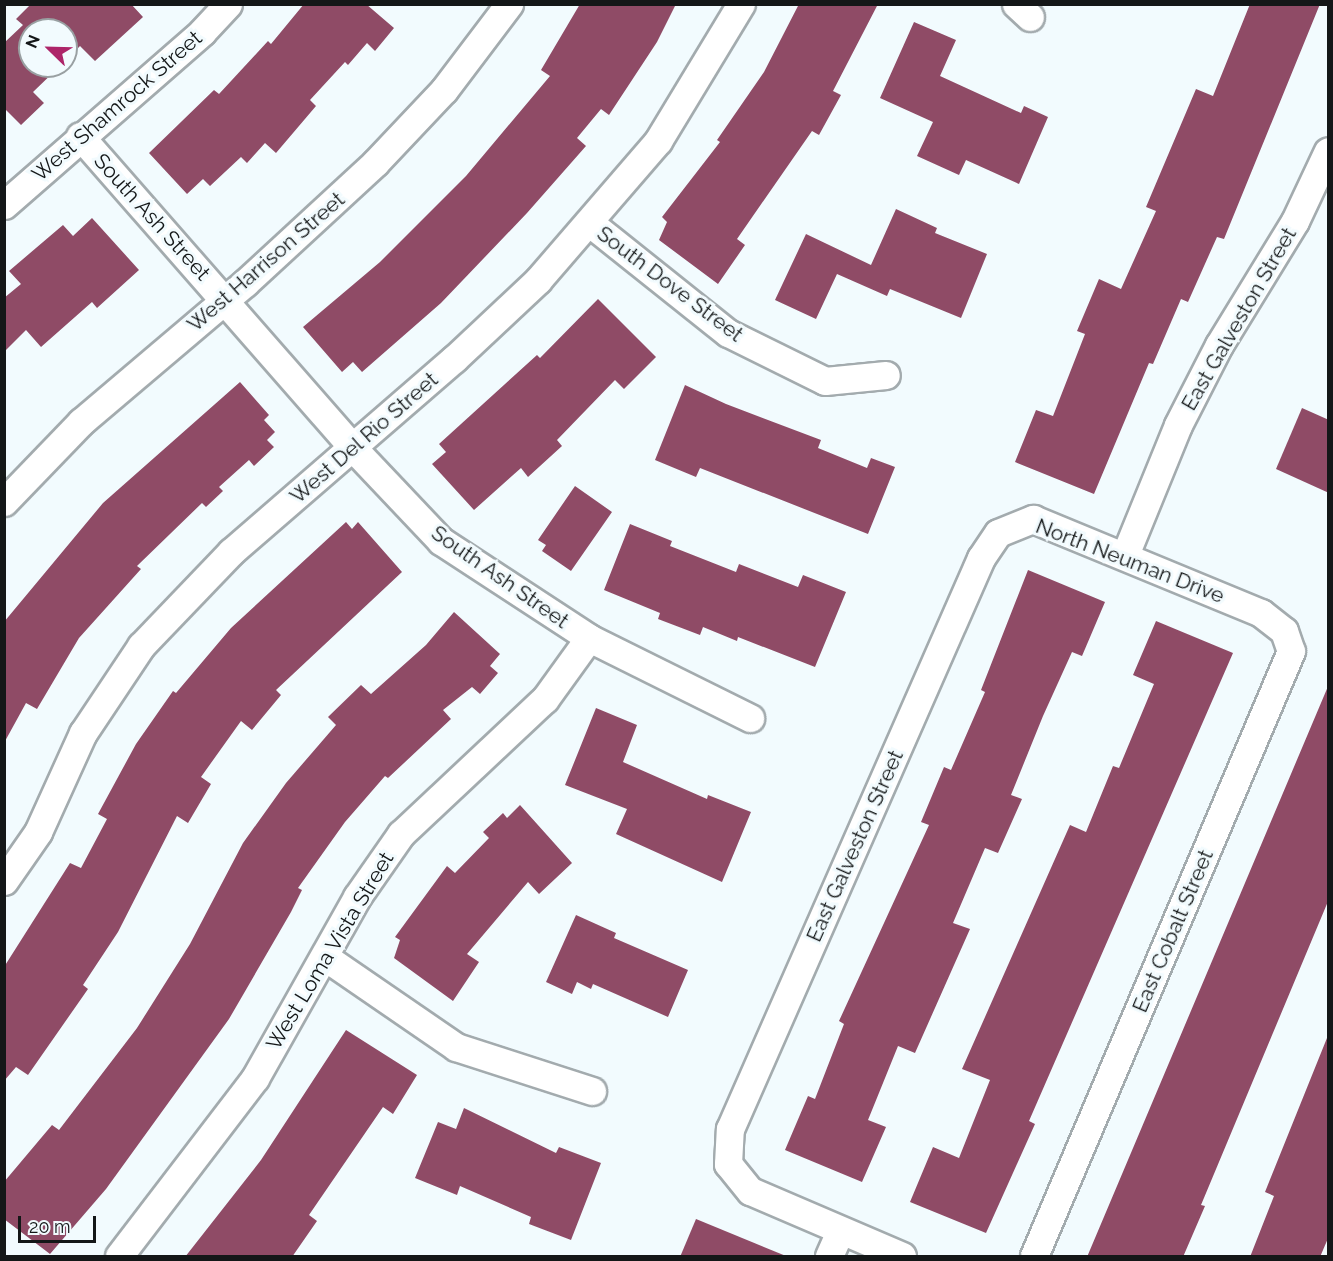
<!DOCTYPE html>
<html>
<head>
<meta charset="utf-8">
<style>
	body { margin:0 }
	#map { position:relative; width:1333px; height:1261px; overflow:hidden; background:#f2fbfe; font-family:Raleway,sans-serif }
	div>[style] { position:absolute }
	.building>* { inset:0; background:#8f4b66 }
	.roads { filter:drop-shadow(2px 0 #a3abae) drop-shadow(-2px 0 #a3abae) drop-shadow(0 2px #a3abae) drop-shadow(0 -2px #a3abae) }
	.minor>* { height:27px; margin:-13.5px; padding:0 13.5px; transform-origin:13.5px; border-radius:13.5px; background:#fff }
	span { translate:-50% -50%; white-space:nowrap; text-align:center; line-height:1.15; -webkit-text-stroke:6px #f2fbfe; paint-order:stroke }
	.street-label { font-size:21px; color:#141718 }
	.frame { position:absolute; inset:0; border:6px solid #141718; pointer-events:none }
	.north { position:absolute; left:18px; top:18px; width:60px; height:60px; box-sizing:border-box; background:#f2fbfe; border:2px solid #99a0a2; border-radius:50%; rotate:293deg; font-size:16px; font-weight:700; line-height:24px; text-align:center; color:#141718 }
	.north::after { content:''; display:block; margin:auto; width:21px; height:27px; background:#ad2569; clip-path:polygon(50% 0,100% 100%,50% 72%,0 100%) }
	.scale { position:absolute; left:18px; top:1216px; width:78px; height:27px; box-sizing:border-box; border:3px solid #141718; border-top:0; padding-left:8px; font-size:18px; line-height:21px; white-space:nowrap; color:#141718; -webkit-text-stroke:4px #f2fbfe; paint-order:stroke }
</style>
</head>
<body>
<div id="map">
	<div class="building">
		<i style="clip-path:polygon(31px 4px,131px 4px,143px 17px,95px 61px,80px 46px,66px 60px,66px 30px,30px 30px,30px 66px,60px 66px,33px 92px,44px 103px,21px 125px,4px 108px,4px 43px,23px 25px,16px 19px)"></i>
		<i style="clip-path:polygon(304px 4px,366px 4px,394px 28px,375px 51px,367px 43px,348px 65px,345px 62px,310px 100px,316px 106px,276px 153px,265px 143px,247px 163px,241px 157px,210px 186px,203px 179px,187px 194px,149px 153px,214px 90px,219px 94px,268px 41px,271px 44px)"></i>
		<i style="clip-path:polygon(580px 4px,676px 4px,657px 42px,609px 115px,601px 109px,577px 138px,586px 146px,527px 213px,441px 303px,362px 372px,353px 362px,342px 372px,303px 327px,380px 262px,466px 176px,550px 76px,541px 70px)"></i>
		<i style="clip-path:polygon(799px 4px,878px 4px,833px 91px,841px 95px,819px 135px,812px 131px,737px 239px,745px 245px,718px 284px,659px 240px,667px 222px,662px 217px,720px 142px,717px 140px,764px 72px)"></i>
		<i style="clip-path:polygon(1250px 4px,1320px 4px,1224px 239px,1217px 237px,1188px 302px,1181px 299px,1153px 364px,1149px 363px,1094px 494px,1015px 462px,1036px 410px,1053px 416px,1085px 334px,1077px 331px,1099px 279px,1121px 289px,1156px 211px,1146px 207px,1196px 89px,1213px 96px)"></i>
		<i style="clip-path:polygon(914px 22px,956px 40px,940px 76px,1021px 113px,1024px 106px,1048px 117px,1019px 184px,966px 160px,959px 175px,917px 156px,933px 122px,880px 98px)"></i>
		<i style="clip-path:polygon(896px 209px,937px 228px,935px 233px,987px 254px,961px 318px,890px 289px,887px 296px,837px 274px,816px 319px,775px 300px,806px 234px,871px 265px)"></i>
		<i style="clip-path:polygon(92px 218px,139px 270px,97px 308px,92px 302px,41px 347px,26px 330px,4px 352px,4px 298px,21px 284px,9px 271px,63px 225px,73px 236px)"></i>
		<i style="clip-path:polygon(598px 299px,656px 357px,624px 389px,615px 380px,557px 440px,562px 446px,528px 477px,521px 468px,474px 510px,432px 464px,446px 452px,439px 444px,537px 355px,540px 358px)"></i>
		<i style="clip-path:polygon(240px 382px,269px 415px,264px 420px,275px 432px,267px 440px,274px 447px,254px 466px,249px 460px,219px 487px,223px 491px,206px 507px,202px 503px,137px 566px,141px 569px,79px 638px,37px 709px,26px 703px,4px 743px,4px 622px,103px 503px)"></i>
		<i style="clip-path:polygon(685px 385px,726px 404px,821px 440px,818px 448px,867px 468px,871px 458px,895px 467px,868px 534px,700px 468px,696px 477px,655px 460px)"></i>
		<i style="clip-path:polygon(1302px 408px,1329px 420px,1329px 493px,1276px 469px)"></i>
		<i style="clip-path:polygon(575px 486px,612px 512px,571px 571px,542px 551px,546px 545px,538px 540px)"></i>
		<i style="clip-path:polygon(346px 522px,352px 529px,358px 522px,402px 572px,276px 690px,281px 695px,252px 730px,241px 721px,201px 777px,211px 784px,188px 823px,177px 816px,118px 932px,83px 985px,88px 989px,28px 1075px,16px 1067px,4px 1081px,4px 967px,70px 863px,81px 868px,107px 819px,98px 814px,136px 744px,173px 691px,176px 693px,231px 628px)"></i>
		<i style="clip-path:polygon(630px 524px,672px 541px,670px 546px,736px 572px,739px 564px,798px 587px,803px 575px,846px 592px,815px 667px,738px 637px,737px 641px,703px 627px,700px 635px,658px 619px,660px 613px,604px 590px)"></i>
		<i style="clip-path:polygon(1028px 570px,1105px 602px,1082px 656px,1072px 652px,1043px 716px,1011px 795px,1022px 799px,998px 853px,985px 848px,953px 923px,970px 929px,915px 1053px,898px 1046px,868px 1120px,886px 1127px,862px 1182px,785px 1150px,808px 1096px,815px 1099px,844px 1024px,839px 1021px,929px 825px,921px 822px,944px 767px,951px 770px,985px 692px,981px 690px)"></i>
		<i style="clip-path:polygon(454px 612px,500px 654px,490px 666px,498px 673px,480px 694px,472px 687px,443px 710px,451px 719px,388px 778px,385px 776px,345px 822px,298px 888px,302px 890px,291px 912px,229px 1019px,106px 1189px,50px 1254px,4px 1219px,4px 1182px,52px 1125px,59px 1130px,137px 1028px,190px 944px,243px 843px,286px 783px,336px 725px,328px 717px,361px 685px,371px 694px,426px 645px)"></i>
		<i style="clip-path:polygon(1156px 621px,1233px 653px,1029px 1121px,1035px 1124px,986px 1233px,910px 1202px,933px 1147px,959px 1158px,990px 1080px,962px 1069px,1070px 825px,1086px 832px,1113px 766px,1119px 768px,1154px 684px,1133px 675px)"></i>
		<i style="clip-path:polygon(1329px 684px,1329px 899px,1201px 1205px,1205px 1206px,1183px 1257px,1087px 1257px)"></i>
		<i style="clip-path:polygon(596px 708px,637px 725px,623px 762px,707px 799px,708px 795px,751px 812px,722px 882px,616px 834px,627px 809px,565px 785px)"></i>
		<i style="clip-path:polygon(520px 805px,572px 863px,539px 894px,528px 882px,467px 954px,479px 962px,453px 1001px,394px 958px,400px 940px,395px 937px,447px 866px,455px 873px,489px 838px,483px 832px,503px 813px,507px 818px)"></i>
		<i style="clip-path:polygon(576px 915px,616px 933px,614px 938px,688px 970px,668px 1017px,593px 984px,591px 989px,577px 982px,572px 994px,546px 982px)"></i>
		<i style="clip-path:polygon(346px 1030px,417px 1075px,393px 1114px,383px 1107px,309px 1215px,317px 1221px,292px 1257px,185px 1257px,261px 1160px)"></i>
		<i style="clip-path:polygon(1329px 1033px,1329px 1236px,1320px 1257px,1250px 1257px,1274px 1196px,1265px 1192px)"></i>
		<i style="clip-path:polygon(464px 1108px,556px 1153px,559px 1147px,601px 1163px,571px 1240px,529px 1224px,531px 1217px,460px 1186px,457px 1195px,415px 1178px,438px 1122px,456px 1129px)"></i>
		<i style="clip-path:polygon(696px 1219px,786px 1256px,786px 1257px,680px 1257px)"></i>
	</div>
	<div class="roads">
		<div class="minor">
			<i style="left:1016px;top:4px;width:19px;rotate:43deg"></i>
			<i style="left:80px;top:136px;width:415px;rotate:48.8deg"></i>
			<i style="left:353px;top:448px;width:128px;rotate:46.6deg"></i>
			<i style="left:441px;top:541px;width:177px;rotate:33.2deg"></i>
			<i style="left:589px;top:638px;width:180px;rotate:26.4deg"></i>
			<i style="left:4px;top:205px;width:263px;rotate:-41.1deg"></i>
			<i style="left:202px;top:32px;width:38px;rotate:-47deg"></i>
			<i style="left:590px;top:223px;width:176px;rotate:38.6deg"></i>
			<i style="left:728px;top:333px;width:108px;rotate:26.3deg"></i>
			<i style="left:825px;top:381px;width:61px;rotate:-5.6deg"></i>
			<i style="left:4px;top:502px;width:111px;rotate:-46.1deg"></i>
			<i style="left:81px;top:422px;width:215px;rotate:-40.3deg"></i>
			<i style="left:245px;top:283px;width:177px;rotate:-42.7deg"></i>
			<i style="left:375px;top:163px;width:100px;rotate:-46.6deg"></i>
			<i style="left:444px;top:90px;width:108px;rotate:-52.9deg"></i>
			<i style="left:1125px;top:555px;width:140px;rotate:-67.8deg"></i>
			<i style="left:1178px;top:425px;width:90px;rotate:-62.9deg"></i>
			<i style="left:1219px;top:345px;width:145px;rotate:-58.5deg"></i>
			<i style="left:1295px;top:221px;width:77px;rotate:-64.8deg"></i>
			<i style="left:4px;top:881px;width:60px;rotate:-55.2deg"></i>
			<i style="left:38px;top:832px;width:109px;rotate:-65.6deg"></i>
			<i style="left:83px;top:733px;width:105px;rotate:-56.3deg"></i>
			<i style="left:141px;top:646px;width:130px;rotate:-46.2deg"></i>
			<i style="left:231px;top:552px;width:295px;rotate:-40.9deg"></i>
			<i style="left:454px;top:359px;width:115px;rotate:-43.2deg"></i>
			<i style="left:538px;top:280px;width:184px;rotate:-49.2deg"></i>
			<i style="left:658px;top:141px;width:160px;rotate:-58.8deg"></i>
			<i style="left:325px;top:957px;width:159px;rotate:34.5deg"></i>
			<i style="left:456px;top:1047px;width:143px;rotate:17.9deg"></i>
			<i style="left:119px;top:1256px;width:224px;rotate:-52.6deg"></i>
			<i style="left:255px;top:1078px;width:208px;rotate:-60.6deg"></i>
			<i style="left:357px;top:897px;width:77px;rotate:-55.1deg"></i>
			<i style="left:401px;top:834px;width:197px;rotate:-43.2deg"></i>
			<i style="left:545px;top:699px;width:75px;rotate:-54.2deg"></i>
			<i style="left:829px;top:1256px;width:27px;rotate:-66deg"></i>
			<i style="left:902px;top:1256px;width:165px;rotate:-156.8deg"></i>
			<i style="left:750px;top:1191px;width:35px;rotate:-129deg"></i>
			<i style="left:728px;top:1164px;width:35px;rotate:-87deg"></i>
			<i style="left:730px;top:1129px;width:624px;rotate:-66.27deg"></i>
			<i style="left:981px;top:558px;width:30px;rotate:-56deg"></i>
			<i style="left:998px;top:533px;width:38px;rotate:-22deg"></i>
			<i style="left:1033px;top:519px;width:247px;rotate:22.4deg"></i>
			<i style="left:1261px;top:613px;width:29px;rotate:38deg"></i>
			<i style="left:1284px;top:631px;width:21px;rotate:71deg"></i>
			<i style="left:1291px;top:651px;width:657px;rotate:113.02deg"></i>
		</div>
	</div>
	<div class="street-label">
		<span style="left:117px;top:106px;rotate:-41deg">West Shamrock Street</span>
		<span style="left:152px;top:217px;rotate:48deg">South Ash Street</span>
		<span style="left:266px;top:262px;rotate:-41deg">West Harrison Street</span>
		<span style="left:670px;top:284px;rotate:37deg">South Dove Street</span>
		<span style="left:1239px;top:319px;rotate:-60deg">East Galveston Street</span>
		<span style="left:364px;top:438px;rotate:-41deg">West Del Rio Street</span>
		<span style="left:1130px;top:561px;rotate:21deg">North Neuman Drive</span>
		<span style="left:500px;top:577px;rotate:35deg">South Ash Street</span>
		<span style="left:855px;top:846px;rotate:-66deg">East Galveston Street</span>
		<span style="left:1173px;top:931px;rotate:-67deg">East Cobalt Street</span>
		<span style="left:330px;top:951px;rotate:-59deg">West Loma Vista Street</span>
	</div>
	<div class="frame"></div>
	<div class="north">N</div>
	<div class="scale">20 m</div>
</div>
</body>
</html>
